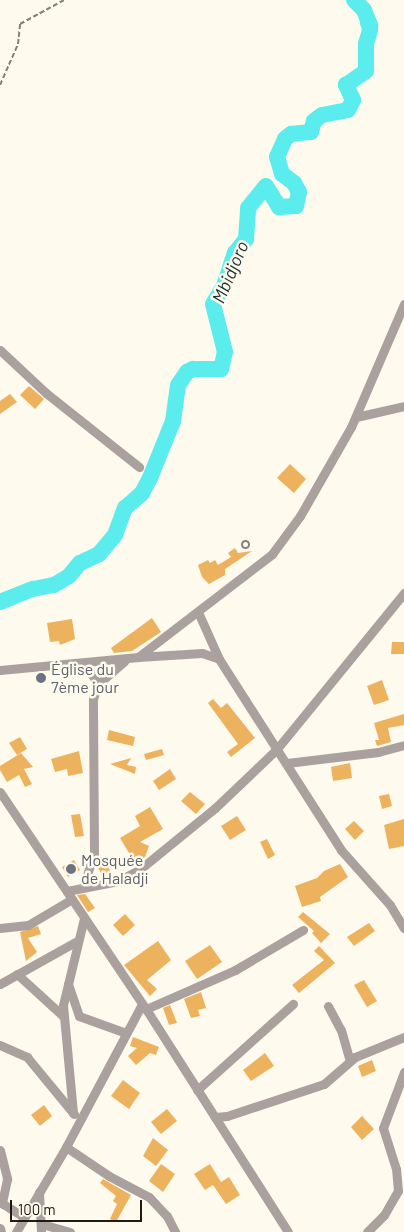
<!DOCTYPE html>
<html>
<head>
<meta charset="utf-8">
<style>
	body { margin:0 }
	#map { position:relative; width:404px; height:1232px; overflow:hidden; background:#fefaee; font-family:Barlow,sans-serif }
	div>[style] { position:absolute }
	.river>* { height:16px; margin:-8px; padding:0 8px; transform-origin:8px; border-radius:8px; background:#5beced }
	.building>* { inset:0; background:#edb25e }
	.path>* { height:2px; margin-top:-1px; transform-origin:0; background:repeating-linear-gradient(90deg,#838077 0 5px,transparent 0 7.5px) }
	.path>.ring { margin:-1px; padding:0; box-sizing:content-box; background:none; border:2px solid #838077; border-radius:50% }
	.minor>* { height:9px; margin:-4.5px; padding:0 4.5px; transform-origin:4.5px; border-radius:4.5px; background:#aaa19e }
	.dots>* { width:14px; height:14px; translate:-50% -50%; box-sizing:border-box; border:2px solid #fefaee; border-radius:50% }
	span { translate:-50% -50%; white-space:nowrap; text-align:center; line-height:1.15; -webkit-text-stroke:5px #fefaee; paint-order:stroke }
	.worship-label { font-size:16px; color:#5b616d }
	.left { translate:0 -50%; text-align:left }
	.water-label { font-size:18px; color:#193232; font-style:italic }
	.scale { position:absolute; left:10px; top:1200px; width:132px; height:22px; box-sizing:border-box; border:2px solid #1e1b14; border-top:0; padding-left:6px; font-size:15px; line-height:18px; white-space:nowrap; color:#1e1b14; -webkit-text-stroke:4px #fefaee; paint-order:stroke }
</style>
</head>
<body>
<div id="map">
	<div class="river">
		<i style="left:0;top:602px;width:35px;rotate:-22deg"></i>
		<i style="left:33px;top:589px;width:21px;rotate:-11deg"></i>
		<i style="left:54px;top:585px;width:17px;rotate:-31deg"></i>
		<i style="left:69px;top:576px;width:17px;rotate:-50deg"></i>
		<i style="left:80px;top:563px;width:21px;rotate:-25deg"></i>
		<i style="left:99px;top:554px;width:25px;rotate:-50deg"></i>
		<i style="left:115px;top:535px;width:29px;rotate:-70deg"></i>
		<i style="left:125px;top:508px;width:23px;rotate:-41deg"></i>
		<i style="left:142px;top:493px;width:17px;rotate:-62deg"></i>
		<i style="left:150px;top:478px;width:61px;rotate:-68deg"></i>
		<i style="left:173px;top:421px;width:36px;rotate:-82deg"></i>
		<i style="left:178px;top:385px;width:16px;rotate:-55deg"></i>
		<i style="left:187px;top:372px;width:7px;rotate:-27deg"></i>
		<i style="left:193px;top:369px;width:28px"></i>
		<i style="left:221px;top:369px;width:17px;rotate:-77deg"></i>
		<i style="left:225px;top:352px;width:49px;rotate:-104deg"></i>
		<i style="left:213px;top:304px;width:21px;rotate:-59deg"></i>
		<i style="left:224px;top:286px;width:35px;rotate:-72deg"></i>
		<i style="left:235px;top:253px;width:18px;rotate:-52deg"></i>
		<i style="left:246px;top:239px;width:31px;rotate:-86deg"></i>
		<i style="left:248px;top:208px;width:28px;rotate:-51deg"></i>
		<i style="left:266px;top:186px;width:25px;rotate:58deg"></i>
		<i style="left:279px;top:207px;width:17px;rotate:-3deg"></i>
		<i style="left:296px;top:206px;width:14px;rotate:-78deg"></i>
		<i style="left:299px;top:192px;width:10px;rotate:-119deg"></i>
		<i style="left:294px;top:183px;width:15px;rotate:-143deg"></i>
		<i style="left:282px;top:174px;width:18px;rotate:-106deg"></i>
		<i style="left:277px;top:157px;width:20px;rotate:-66deg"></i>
		<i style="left:285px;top:139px;width:8px;rotate:-40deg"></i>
		<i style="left:291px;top:134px;width:20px;rotate:-6deg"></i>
		<i style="left:311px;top:132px;width:11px;rotate:-75deg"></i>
		<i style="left:314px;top:121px;width:10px;rotate:-37deg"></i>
		<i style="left:322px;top:115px;width:26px;rotate:-11deg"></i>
		<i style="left:348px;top:110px;width:11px;rotate:-63deg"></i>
		<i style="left:353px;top:100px;width:17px;rotate:-115deg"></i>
		<i style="left:346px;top:85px;width:24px;rotate:-35deg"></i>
		<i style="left:366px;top:71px;width:27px;rotate:-90deg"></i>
		<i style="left:366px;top:44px;width:15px;rotate:-74deg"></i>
		<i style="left:370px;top:30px;width:8px;rotate:-104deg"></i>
		<i style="left:368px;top:22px;width:4px;rotate:56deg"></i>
		<i style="left:370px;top:25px;width:16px;rotate:-112deg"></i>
		<i style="left:364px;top:10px;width:14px;rotate:-135deg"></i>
	</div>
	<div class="building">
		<i style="clip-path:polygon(29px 386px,44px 399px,35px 409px,20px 395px)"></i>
		<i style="clip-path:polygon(10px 394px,17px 402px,0 414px,0 401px)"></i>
		<i style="clip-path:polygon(290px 464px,306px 479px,294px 493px,277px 478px)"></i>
		<i style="clip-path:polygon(235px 548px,238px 553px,252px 551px,225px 569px,225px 575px,209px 584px,202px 577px,198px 565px,208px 560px,210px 563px,215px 560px,218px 565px,231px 557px,228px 553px)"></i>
		<i style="clip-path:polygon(152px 618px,161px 632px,132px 651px,114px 653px,111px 648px)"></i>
		<i style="clip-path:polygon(72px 619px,75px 639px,60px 645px,59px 641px,50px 642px,47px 623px)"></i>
		<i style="clip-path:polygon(392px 642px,404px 642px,404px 654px,391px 654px)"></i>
		<i style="clip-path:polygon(382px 680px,389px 700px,374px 705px,367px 686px)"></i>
		<i style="clip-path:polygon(213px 699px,221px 708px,227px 703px,255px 738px,231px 757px,227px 752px,238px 744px,208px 703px)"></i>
		<i style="clip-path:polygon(404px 714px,404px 725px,388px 728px,391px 742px,377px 746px,375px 740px,379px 740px,374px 723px)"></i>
		<i style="clip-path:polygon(109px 730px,135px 737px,133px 746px,107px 740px)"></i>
		<i style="clip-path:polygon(20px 737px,27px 749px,17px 755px,9px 743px)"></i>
		<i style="clip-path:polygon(162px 749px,164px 755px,146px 760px,144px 754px)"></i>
		<i style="clip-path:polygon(79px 751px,83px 773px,68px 776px,67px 769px,55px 772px,51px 759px)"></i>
		<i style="clip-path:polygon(21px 753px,33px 767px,24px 769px,32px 784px,25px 787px,19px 775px,7px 782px,0 770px,0 766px)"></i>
		<i style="clip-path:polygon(131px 758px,127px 765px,136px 767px,135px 774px,110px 764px)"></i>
		<i style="clip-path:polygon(350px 763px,352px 778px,333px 781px,331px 767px)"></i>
		<i style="clip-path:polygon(170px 769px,176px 779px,159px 790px,153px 781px)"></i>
		<i style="clip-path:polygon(190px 792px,205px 804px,196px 814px,181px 801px)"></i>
		<i style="clip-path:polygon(389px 794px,392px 806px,382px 809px,379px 796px)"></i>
		<i style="clip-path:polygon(150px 807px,163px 829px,140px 842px,149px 846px,145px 857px,132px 866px,129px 859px,132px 858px,120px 838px,140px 826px,135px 816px)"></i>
		<i style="clip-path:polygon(80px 814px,84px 836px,75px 837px,71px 815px)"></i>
		<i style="clip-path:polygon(237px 816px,246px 830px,230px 840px,221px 826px)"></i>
		<i style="clip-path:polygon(404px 819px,404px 846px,389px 849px,384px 825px)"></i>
		<i style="clip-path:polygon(354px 821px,364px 831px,355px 840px,345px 829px)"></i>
		<i style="clip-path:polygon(267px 839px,275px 855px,268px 859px,260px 842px)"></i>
		<i style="clip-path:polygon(103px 857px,113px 876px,103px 878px,97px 865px)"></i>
		<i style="clip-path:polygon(74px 860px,80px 870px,68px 877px,62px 867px)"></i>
		<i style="clip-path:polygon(340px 864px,348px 877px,320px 897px,321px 901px,302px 907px,295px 886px,317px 878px,324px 871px)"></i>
		<i style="clip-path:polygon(85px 894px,95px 908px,88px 912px,77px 895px)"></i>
		<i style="clip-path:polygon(303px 912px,330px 934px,321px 943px,312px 933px,314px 931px,298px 917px)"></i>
		<i style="clip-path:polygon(125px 914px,135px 925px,123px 936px,113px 925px)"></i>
		<i style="clip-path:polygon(369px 923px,375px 931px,354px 946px,347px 937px)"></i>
		<i style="clip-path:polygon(38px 926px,41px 934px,28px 938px,37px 952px,26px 961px,20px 932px)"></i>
		<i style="clip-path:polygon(158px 941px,171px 960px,147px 980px,157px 989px,150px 996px,124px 965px)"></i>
		<i style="clip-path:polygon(210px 945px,222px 962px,197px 979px,185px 961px)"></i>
		<i style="clip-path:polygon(319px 946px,335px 963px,299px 993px,292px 985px,324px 960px,314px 951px)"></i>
		<i style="clip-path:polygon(364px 980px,377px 1001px,367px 1007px,354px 985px)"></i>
		<i style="clip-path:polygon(201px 992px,206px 1008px,198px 1010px,200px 1016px,191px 1018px,184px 999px)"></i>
		<i style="clip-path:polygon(170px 1005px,177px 1023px,169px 1025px,163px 1008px)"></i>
		<i style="clip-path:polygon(133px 1037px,159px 1047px,156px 1055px,150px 1053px,136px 1065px,128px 1056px,137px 1048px,130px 1046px)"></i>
		<i style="clip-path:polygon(265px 1053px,274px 1066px,251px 1081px,243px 1070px)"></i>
		<i style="clip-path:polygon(372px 1060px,376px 1071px,362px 1077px,358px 1066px)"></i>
		<i style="clip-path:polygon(123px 1080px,140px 1093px,129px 1109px,111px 1096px)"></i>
		<i style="clip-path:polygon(44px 1105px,52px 1116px,40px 1126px,31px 1115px)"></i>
		<i style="clip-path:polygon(167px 1109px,177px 1121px,161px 1134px,151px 1122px)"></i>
		<i style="clip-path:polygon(362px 1116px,374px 1129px,362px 1140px,351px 1127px)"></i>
		<i style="clip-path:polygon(153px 1138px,168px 1150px,156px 1166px,143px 1156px)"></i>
		<i style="clip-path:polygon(161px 1164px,175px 1174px,163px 1192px,149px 1181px)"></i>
		<i style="clip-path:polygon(210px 1164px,221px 1182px,229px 1177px,240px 1195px,226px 1204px,213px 1185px,205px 1190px,194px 1174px)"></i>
		<i style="clip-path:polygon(103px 1179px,131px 1195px,116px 1222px,110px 1219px,117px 1204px,113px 1201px,116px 1196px,100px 1183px)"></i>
	</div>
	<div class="path">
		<i style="left:0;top:85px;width:45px;rotate:-66.3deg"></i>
		<i style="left:18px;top:44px;width:20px;rotate:-84deg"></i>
		<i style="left:20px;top:24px;width:50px;rotate:-28.6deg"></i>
		<i class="ring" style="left:241.5px;top:540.5px;width:5px;height:5px"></i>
	</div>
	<div class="minor">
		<i style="left:0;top:350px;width:63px;rotate:43.1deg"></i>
		<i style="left:46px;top:393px;width:119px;rotate:38.5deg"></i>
		<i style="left:356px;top:417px;width:49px;rotate:-12.9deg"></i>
		<i style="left:198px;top:612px;width:51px;rotate:65.9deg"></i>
		<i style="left:219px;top:659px;width:227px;rotate:57.4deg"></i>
		<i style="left:341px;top:850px;width:74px;rotate:48.3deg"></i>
		<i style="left:390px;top:905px;width:27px;rotate:59deg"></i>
		<i style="left:138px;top:657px;width:64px;rotate:-3.6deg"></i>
		<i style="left:202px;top:653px;width:18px;rotate:19deg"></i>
		<i style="left:84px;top:663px;width:25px;rotate:56deg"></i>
		<i style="left:0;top:670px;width:139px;rotate:-5.4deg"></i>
		<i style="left:138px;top:657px;width:169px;rotate:-37.5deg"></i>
		<i style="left:272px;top:554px;width:47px;rotate:-53.6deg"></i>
		<i style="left:300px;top:516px;width:103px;rotate:-60.2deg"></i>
		<i style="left:351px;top:427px;width:134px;rotate:-66.7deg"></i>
		<i style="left:287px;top:763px;width:92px;rotate:-6.9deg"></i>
		<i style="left:378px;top:752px;width:27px;rotate:-15deg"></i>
		<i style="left:0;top:792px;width:262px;rotate:56.1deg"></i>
		<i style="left:146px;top:1009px;width:264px;rotate:57.5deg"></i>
		<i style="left:84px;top:885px;width:34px;rotate:-73deg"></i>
		<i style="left:94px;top:853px;width:154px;rotate:-90.4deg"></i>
		<i style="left:93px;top:699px;width:16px;rotate:-72deg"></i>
		<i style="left:98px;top:684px;width:35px;rotate:-41deg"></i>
		<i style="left:67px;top:891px;width:52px;rotate:-11.1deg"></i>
		<i style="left:118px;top:881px;width:24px;rotate:-28deg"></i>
		<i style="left:139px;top:870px;width:98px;rotate:-39.2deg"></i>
		<i style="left:215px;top:808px;width:84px;rotate:-43.6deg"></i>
		<i style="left:276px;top:750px;width:203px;rotate:-50.8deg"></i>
		<i style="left:0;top:928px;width:28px;rotate:-6deg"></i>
		<i style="left:28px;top:925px;width:51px;rotate:-30.6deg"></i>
		<i style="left:17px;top:974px;width:62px;rotate:42.4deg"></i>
		<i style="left:0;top:984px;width:88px;rotate:-29.2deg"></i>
		<i style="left:68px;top:984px;width:34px;rotate:71deg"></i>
		<i style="left:79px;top:1016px;width:50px;rotate:19.9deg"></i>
		<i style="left:328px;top:1006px;width:27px;rotate:62deg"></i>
		<i style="left:341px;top:1030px;width:32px;rotate:74deg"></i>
		<i style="left:146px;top:1009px;width:97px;rotate:-23.7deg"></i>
		<i style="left:235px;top:970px;width:79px;rotate:-30.5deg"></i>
		<i style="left:0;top:1045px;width:30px;rotate:24deg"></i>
		<i style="left:27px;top:1057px;width:74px;rotate:50.5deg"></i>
		<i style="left:197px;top:1090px;width:129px;rotate:-41.9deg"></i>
		<i style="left:73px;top:1113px;width:108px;rotate:-95.3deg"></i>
		<i style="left:63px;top:1005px;width:89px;rotate:-76.4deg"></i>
		<i style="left:215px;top:1117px;width:12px;rotate:-5deg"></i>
		<i style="left:227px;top:1116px;width:102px;rotate:-18.3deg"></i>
		<i style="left:324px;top:1084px;width:41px;rotate:-41.1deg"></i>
		<i style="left:355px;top:1057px;width:53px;rotate:-22.2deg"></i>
		<i style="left:66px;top:1147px;width:52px;rotate:34deg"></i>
		<i style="left:109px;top:1176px;width:45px;rotate:27.7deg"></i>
		<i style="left:149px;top:1197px;width:26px;rotate:47deg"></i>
		<i style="left:167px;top:1216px;width:18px;rotate:63deg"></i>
		<i style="left:0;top:1150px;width:30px;rotate:76deg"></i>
		<i style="left:7px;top:1179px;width:25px;rotate:102deg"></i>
		<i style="left:39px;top:1192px;width:40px;rotate:87.1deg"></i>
		<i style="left:0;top:1202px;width:28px;rotate:32deg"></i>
		<i style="left:42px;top:1224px;width:29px;rotate:16deg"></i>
		<i style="left:0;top:1228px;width:4px;rotate:76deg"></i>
		<i style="left:16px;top:1232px;width:99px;rotate:-59.5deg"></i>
		<i style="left:66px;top:1147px;width:162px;rotate:-62deg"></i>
		<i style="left:367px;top:1232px;width:24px;rotate:-45deg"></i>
		<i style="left:384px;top:1215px;width:28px;rotate:-60deg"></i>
		<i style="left:398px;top:1191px;width:22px;rotate:-95deg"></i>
		<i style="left:396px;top:1169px;width:43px;rotate:-107.6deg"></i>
		<i style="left:383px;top:1128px;width:60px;rotate:-69.4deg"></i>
	</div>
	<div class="dots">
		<i style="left:41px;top:678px;background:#6b7280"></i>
		<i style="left:71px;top:869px;background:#6b7280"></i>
	</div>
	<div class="worship-label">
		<span class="left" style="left:51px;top:678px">Église du<br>7ème jour</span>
		<span class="left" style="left:81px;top:869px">Mosquée<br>de Haladji</span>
	</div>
	<div class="water-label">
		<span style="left:230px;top:272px;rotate:-67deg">Mbidjoro</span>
	</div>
	<div class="scale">100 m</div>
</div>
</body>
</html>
